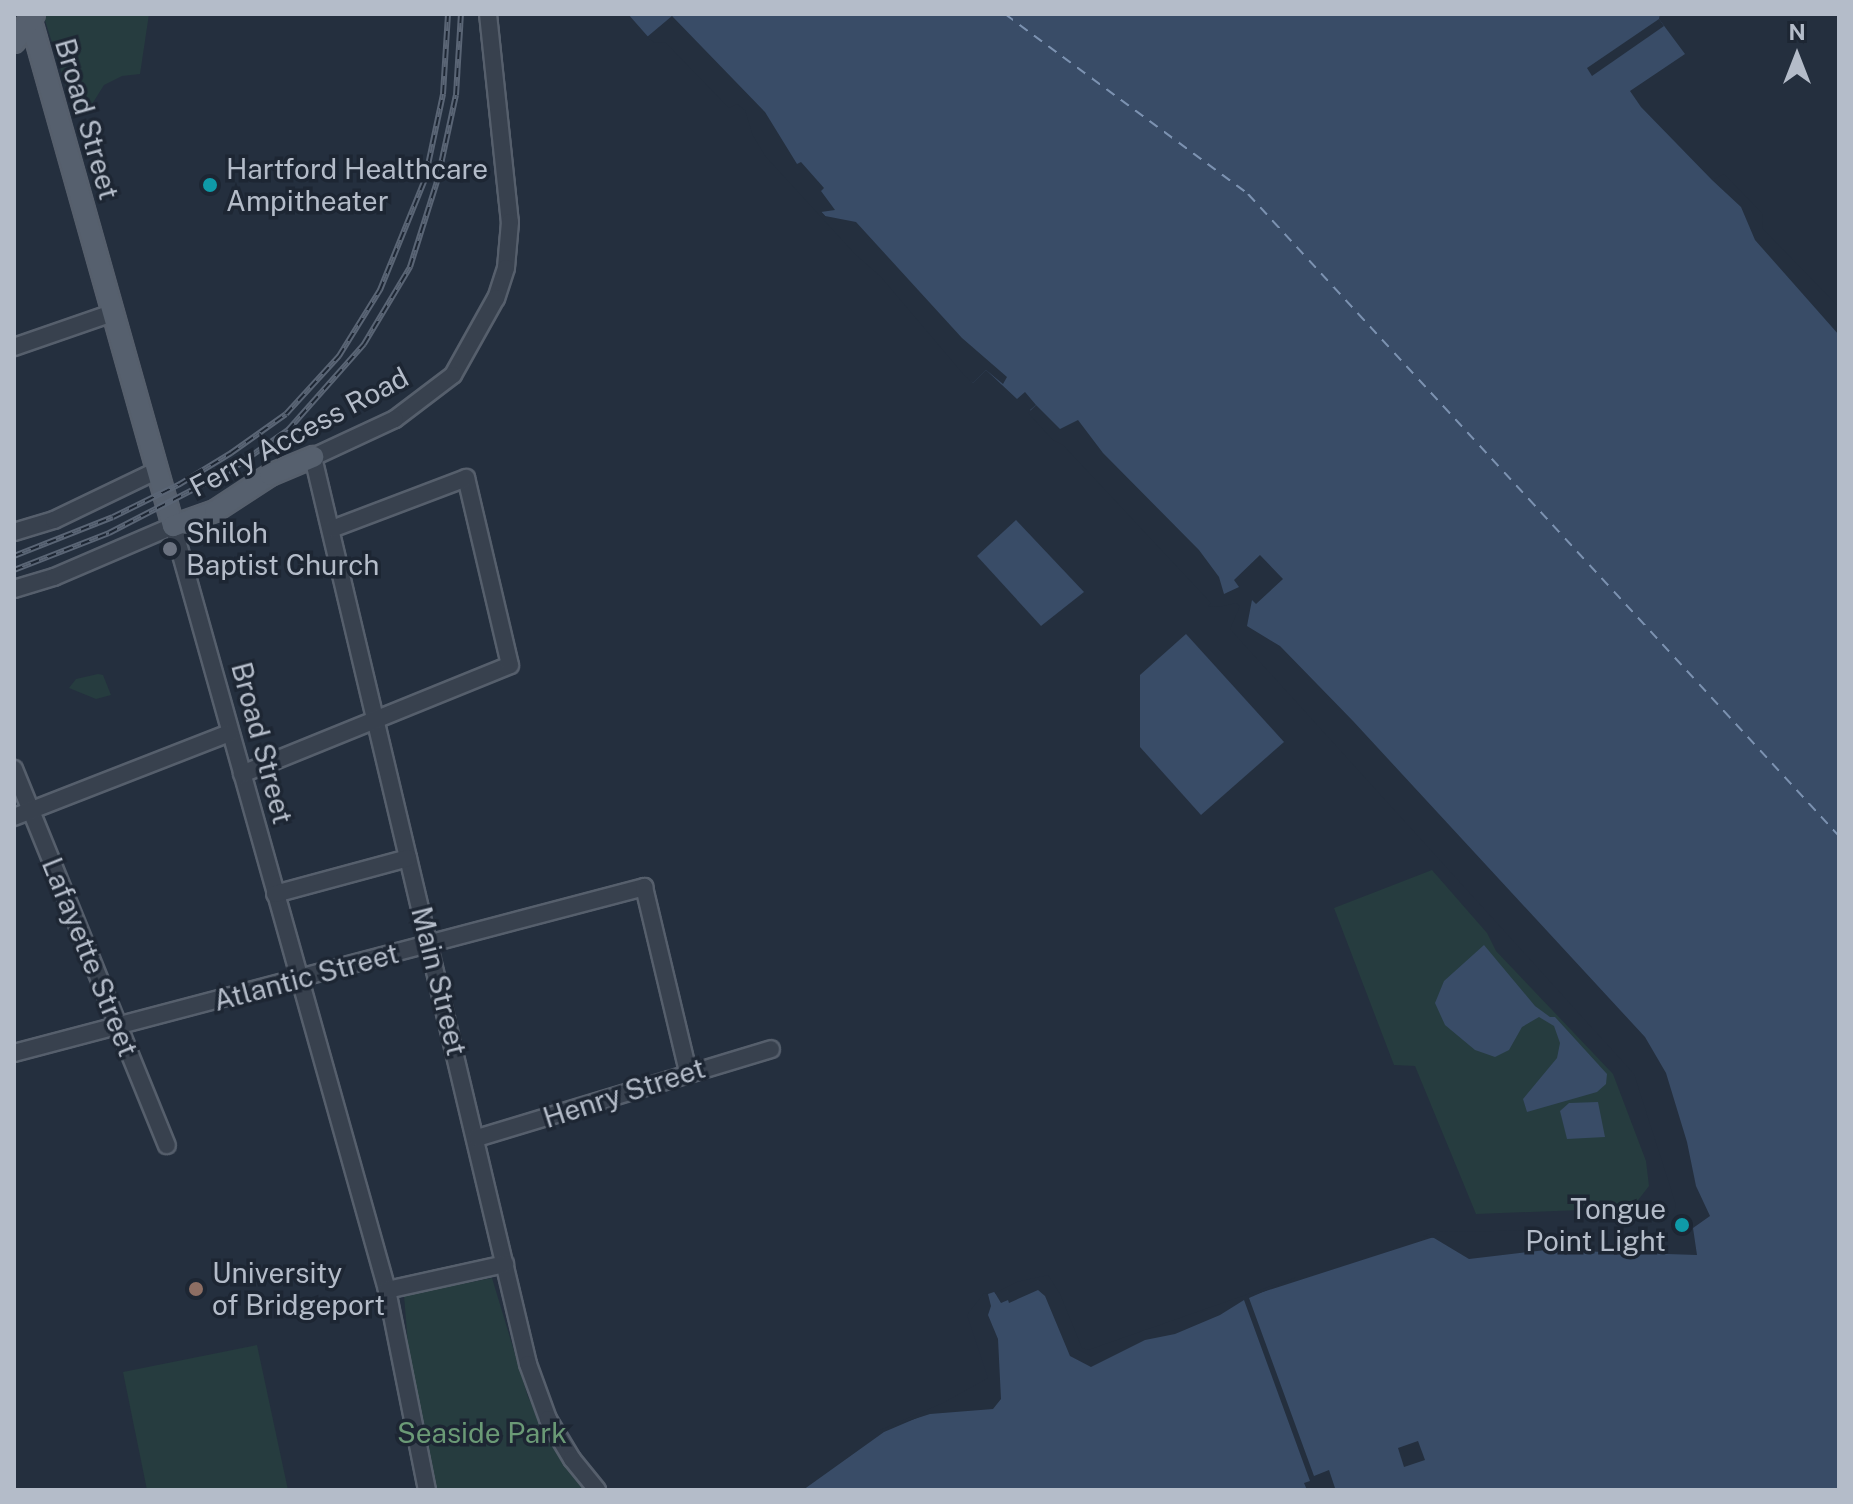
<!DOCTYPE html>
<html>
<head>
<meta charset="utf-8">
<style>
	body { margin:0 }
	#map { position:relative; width:1853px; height:1504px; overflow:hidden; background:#242f3e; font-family:"Public Sans",sans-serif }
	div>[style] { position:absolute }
	.green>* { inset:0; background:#263c3f }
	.water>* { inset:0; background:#394c67 }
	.pier>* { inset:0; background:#242f3e }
	.ferry>* { height:2px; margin-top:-1px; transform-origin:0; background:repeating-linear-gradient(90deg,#7c92b1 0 10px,transparent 0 18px) }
	.roads { filter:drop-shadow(2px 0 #565f6c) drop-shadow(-2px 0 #565f6c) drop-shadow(0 2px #565f6c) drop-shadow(0 -2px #565f6c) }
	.minor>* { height:16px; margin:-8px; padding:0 8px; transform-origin:8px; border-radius:8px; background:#38414e }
	.major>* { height:20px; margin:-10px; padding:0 10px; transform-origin:10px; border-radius:10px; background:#56606e }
	.rail>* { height:6px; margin-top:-3px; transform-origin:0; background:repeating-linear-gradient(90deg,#1d2633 0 9px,#5a6575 0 18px); box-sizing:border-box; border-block:2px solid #5a6575 }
	.dots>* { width:22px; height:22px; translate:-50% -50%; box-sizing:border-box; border:4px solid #1d2633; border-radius:50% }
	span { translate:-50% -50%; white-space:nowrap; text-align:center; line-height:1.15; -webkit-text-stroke:7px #1d2633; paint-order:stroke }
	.street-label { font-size:28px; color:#b4bcc9 }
	.poi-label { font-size:28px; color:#b4bcc9 }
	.left { translate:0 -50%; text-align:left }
	.right { translate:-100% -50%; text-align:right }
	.park-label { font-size:28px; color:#6b9a76 }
	.frame { position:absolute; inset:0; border:16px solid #b4bcc9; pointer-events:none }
	.north { position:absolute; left:1757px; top:16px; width:80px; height:80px; -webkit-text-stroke:6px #1d2633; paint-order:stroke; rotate:0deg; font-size:22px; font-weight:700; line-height:32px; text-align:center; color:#b4bcc9 }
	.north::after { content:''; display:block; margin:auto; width:28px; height:36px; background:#b4bcc9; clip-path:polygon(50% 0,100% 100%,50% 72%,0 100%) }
</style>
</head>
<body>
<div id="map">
	<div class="green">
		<i style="clip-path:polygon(149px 14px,140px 74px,122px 76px,104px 85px,89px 109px,71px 103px,43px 14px)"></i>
		<i style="clip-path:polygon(98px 674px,103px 675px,111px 695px,96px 699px,69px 688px,76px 679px)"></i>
		<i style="clip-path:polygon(1432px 870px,1487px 933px,1496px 951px,1613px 1074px,1646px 1161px,1649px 1186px,1632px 1208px,1476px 1214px,1415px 1066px,1394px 1065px,1334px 908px)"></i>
		<i style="clip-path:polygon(492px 1278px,528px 1397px,542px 1425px,585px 1490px,436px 1490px,409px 1357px,404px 1295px)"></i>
		<i style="clip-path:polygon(257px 1345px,288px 1490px,147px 1490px,123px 1372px)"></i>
	</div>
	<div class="water">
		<i style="clip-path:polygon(628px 14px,1660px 14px,1659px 19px,1685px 54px,1630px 91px,1641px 107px,1712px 180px,1724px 178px,1759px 231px,1839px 311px,1839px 1490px,803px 1490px,884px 1432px,945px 1406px,992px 1380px,982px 1355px,988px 1294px,994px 1292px,997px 1295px,1045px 1279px,1079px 1351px,1088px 1354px,1238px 1300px,1437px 1236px,1624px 1233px,1665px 1227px,1680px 1205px,1637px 1072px,1233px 627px,1243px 609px,1237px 599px,1218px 604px,1030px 410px,1036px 405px,1025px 392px,1017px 399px,986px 370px,973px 383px,884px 274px,858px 252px,787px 174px,748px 112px,667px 39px,650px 39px)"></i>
		<i style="clip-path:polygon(1016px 520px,1084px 592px,1041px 626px,977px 556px)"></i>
		<i style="clip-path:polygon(1186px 634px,1284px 742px,1201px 815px,1140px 747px,1140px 675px)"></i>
		<i style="clip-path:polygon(1484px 945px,1535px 1006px,1550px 1017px,1555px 1017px,1607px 1074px,1606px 1084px,1597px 1092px,1527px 1112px,1523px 1099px,1557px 1058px,1560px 1043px,1554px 1026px,1539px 1017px,1522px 1027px,1509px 1050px,1495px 1057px,1475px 1050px,1445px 1025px,1435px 1003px,1444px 981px)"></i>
		<i style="clip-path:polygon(1598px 1102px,1605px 1137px,1567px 1139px,1560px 1111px,1569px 1103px)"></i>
	</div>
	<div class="pier">
		<i style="clip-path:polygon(672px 16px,765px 112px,797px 164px,801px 162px,824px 188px,821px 191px,835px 210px,821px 212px,825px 216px,856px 222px,962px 338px,1007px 377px,1003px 384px,986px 370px,973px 383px,964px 375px,881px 277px,855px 254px,766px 157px,753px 136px,745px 110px,737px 104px,729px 108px,665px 42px,655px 43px,647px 37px)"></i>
		<i style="clip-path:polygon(1659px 19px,1664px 26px,1592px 76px,1587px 68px)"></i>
		<i style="clip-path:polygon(1724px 174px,1762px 213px,1763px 229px,1839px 307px,1839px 335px,1755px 240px,1741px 207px,1712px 180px)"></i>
		<i style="clip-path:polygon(1036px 405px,1060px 429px,1078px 420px,1103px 453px,1199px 550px,1219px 577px,1224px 594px,1239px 587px,1234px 580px,1260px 555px,1283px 579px,1256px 604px,1252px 600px,1247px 626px,1280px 646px,1353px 721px,1645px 1037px,1666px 1073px,1687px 1142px,1696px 1186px,1710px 1216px,1693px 1228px,1697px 1255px,1546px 1250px,1469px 1259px,1434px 1238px,1423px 1236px,1437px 1232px,1624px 1229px,1663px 1223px,1674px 1213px,1676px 1205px,1634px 1074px,1230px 629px,1240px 606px,1236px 603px,1219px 607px,1208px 606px,1211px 603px,1063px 445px,1053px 440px,1028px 413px)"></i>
		<i style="clip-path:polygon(1048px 1275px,1060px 1294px,1082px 1348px,1088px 1350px,1297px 1277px,1249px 1298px,1314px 1476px,1329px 1470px,1335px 1488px,1307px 1490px,1304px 1483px,1310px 1481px,1244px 1300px,1220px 1315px,1175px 1334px,1145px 1340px,1091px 1367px,1070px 1356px,1045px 1296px,1038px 1290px,1009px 1303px,1008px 1300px,1001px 1303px,995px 1293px,1017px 1282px)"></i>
		<i style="clip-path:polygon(984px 1293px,988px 1294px,991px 1306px,988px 1315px,998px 1339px,1001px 1399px,993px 1409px,930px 1414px,880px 1430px,943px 1403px,988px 1378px,967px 1315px)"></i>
		<i style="clip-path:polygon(1418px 1441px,1425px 1460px,1404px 1467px,1398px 1448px)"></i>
	</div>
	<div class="ferry">
		<i style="left:1005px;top:14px;width:302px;rotate:36.5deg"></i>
		<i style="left:1248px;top:194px;width:873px;rotate:47.37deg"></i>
	</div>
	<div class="roads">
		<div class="minor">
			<i style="left:488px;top:14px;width:209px;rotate:84deg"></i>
			<i style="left:510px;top:222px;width:46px;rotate:95deg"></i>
			<i style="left:506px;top:268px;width:32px;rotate:108deg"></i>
			<i style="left:496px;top:298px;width:88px;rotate:119.2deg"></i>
			<i style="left:453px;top:375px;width:73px;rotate:142.8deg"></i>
			<i style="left:395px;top:419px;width:90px;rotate:155.1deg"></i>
			<i style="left:313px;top:457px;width:932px;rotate:76.66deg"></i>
			<i style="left:528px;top:1364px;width:59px;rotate:70deg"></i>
			<i style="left:548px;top:1419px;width:47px;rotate:59deg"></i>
			<i style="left:572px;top:1459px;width:40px;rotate:51deg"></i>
			<i style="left:14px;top:347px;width:104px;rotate:-19.1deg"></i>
			<i style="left:14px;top:532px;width:42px;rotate:-16.7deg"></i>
			<i style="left:54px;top:520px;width:115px;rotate:-25.7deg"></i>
			<i style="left:14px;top:589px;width:42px;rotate:-16.7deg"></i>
			<i style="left:54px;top:577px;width:129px;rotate:-23.2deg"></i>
			<i style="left:173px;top:526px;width:793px;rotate:74.35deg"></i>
			<i style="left:387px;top:1290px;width:204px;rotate:78.7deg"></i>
			<i style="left:14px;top:769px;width:406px;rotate:67.9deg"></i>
			<i style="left:242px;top:774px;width:289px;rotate:-22.1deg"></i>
			<i style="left:510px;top:665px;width:192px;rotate:-103.2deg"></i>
			<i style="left:466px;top:478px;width:143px;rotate:159.2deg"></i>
			<i style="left:14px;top:817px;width:232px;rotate:-21.3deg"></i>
			<i style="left:275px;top:894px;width:138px;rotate:-15.1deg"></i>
			<i style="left:14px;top:1053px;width:652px;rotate:-14.76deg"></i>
			<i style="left:644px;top:887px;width:190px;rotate:76.6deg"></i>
			<i style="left:477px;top:1138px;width:307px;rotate:-16.8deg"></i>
			<i style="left:387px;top:1290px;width:121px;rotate:-12.4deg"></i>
		</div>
		<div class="major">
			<i style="left:29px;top:14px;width:532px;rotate:74.29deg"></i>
			<i style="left:173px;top:526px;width:45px;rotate:-19.7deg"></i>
			<i style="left:215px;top:511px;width:66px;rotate:-33.2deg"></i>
			<i style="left:270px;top:475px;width:47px;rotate:-22.7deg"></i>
			<i style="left:14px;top:42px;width:34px;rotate:-54deg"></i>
		</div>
	</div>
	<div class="rail">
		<i style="left:14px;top:556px;width:106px;rotate:-21.5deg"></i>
		<i style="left:113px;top:517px;width:75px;rotate:-26.2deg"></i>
		<i style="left:180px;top:484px;width:60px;rotate:-31.3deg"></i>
		<i style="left:231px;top:453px;width:67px;rotate:-35.3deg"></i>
		<i style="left:286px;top:414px;width:79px;rotate:-47.6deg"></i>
		<i style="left:339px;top:356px;width:78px;rotate:-58.2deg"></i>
		<i style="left:380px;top:290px;width:120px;rotate:-67.9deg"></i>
		<i style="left:425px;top:179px;width:87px;rotate:-78deg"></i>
		<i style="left:443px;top:94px;width:80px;rotate:-86.4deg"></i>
		<i style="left:14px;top:570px;width:102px;rotate:-21.3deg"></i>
		<i style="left:109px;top:533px;width:137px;rotate:-27.3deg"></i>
		<i style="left:231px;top:470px;width:70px;rotate:-35.1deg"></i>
		<i style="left:288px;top:430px;width:115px;rotate:-48.5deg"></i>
		<i style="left:364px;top:344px;width:90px;rotate:-59.1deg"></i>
		<i style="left:410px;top:267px;width:93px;rotate:-72.5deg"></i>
		<i style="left:438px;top:178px;width:85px;rotate:-77.8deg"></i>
		<i style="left:456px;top:95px;width:81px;rotate:-86.5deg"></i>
	</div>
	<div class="dots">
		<i style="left:210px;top:185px;background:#0f9aa8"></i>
		<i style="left:170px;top:549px;background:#6b7280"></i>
		<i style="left:1682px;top:1225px;background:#0f9aa8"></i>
		<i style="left:196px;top:1289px;background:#8d6e63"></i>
	</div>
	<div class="street-label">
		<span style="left:87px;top:119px;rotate:74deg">Broad Street</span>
		<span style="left:299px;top:432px;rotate:-28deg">Ferry Access Road</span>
		<span style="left:262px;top:743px;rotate:75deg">Broad Street</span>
		<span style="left:90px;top:957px;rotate:68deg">Lafayette Street</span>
		<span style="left:306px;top:977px;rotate:-15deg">Atlantic Street</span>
		<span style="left:439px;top:981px;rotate:76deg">Main Street</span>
		<span style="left:624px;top:1093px;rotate:-18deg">Henry Street</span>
	</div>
	<div class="poi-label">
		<span class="left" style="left:226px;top:185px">Hartford Healthcare<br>Ampitheater</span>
		<span class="left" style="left:186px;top:549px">Shiloh<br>Baptist Church</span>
		<span class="right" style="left:1666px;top:1225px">Tongue<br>Point Light</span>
		<span class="left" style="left:212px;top:1289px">University<br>of Bridgeport</span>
	</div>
	<div class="park-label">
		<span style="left:482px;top:1433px">Seaside Park</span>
	</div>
	<div class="frame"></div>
	<div class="north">N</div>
</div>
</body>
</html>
